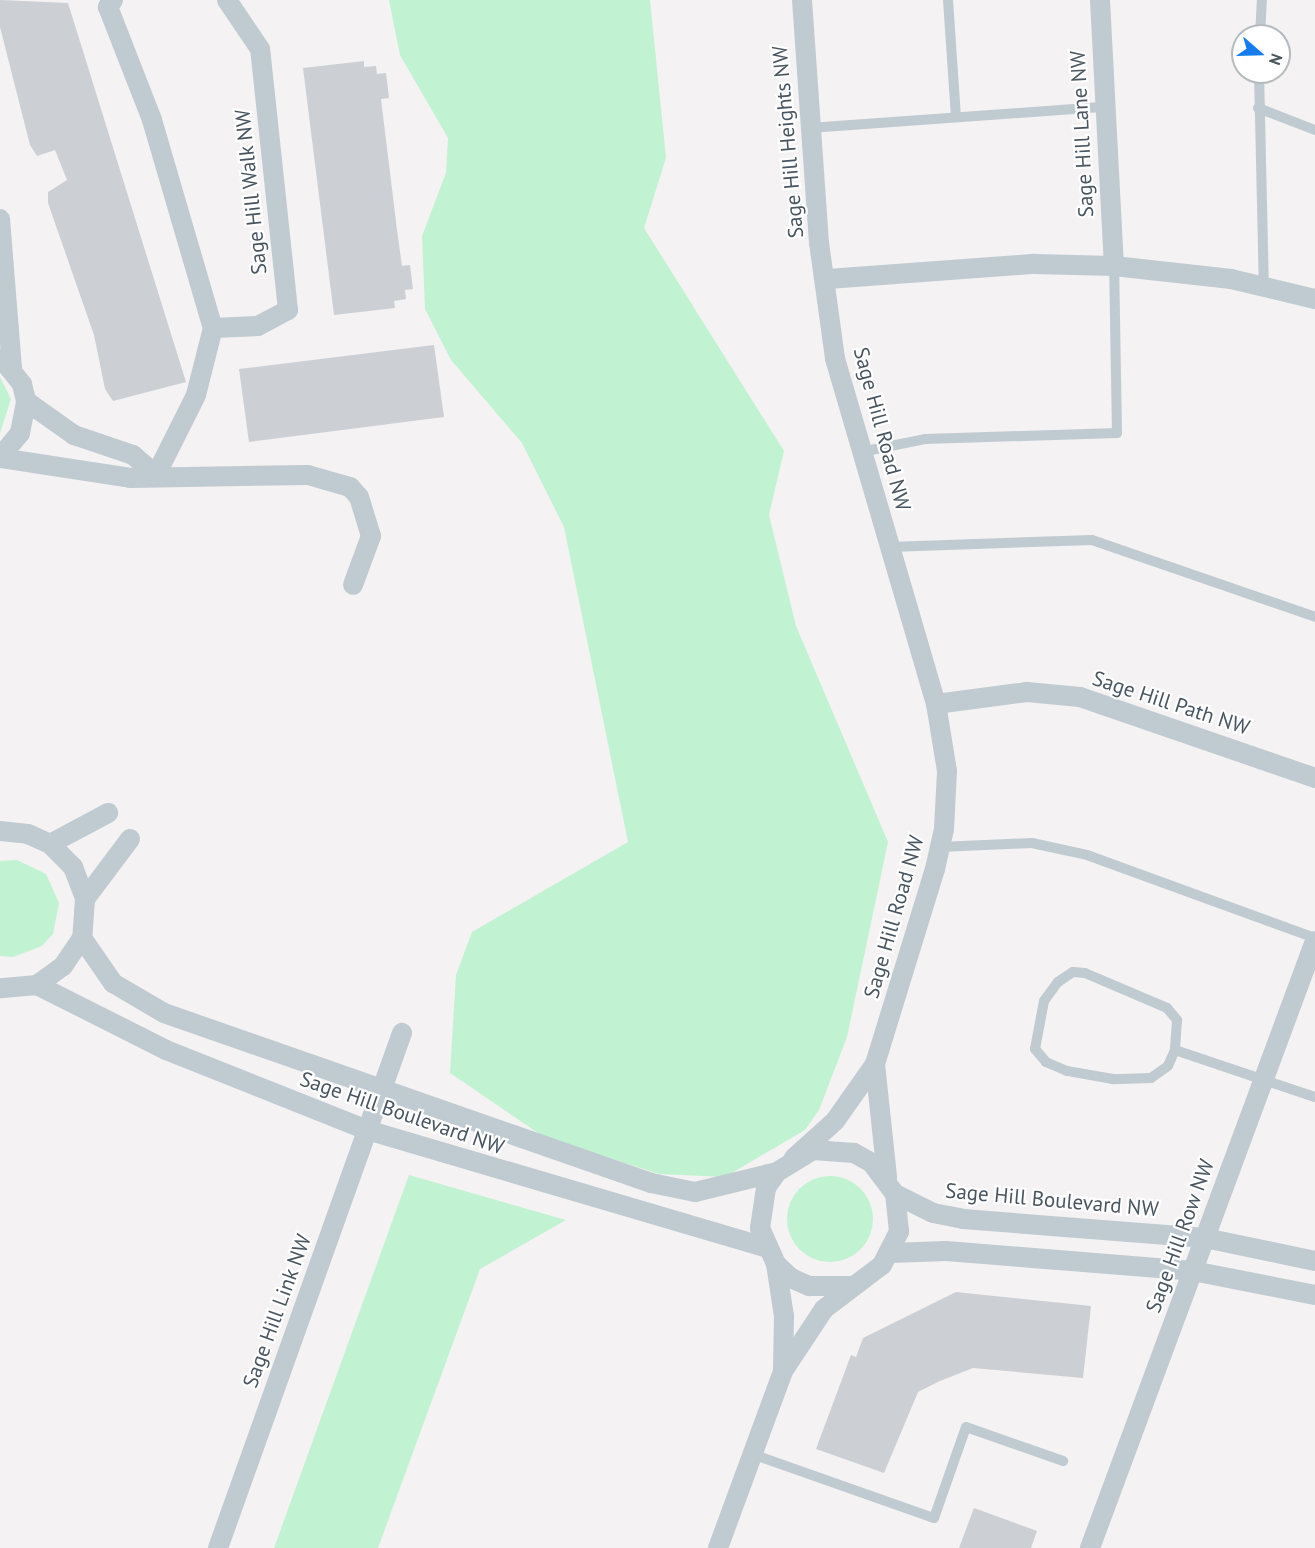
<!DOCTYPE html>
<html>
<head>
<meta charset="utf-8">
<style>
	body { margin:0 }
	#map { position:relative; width:1315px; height:1548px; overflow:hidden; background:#f4f2f2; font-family:"PT Sans",sans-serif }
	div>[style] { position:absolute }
	.green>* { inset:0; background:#c1f2d1 }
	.round { border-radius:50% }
	.building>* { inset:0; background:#cccfd4 }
	.lane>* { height:10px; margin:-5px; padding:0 5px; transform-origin:5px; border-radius:5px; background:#c0cad1 }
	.street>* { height:20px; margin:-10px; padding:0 10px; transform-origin:10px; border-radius:10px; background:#c0cad1 }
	span { translate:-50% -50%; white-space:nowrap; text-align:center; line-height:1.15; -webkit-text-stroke:4.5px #fff; paint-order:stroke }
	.street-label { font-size:21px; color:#495660 }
	.north { position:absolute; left:1231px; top:24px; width:60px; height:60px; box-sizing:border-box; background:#fff; border:2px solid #b6bbbf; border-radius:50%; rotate:110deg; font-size:16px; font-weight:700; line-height:24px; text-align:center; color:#495660 }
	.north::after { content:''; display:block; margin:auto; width:21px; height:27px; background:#147cec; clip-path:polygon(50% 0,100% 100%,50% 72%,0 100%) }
</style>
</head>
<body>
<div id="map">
	<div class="green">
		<i style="clip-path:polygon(389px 0,650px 0,666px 158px,644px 228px,784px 451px,769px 515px,796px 626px,888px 842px,847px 1037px,819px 1110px,805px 1130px,725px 1177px,659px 1174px,544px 1137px,450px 1073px,456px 975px,472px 932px,628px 842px,564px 527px,522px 443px,451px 360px,425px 309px,422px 236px,446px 173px,448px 138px,400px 55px)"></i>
		<i style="clip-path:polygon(0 377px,11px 399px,0 433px)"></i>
		<i style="clip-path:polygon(17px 860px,46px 874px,59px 903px,53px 934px,42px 946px,13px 957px,0 956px,0 861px)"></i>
		<i style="clip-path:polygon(409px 1175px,566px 1220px,480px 1269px,378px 1548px,274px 1548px)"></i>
		<i class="round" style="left:787px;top:1176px;width:86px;height:86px"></i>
	</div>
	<div class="building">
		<i style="clip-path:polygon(0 0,68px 3px,186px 382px,113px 401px,105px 389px,94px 335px,48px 203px,48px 192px,67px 180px,55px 150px,37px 156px,30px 145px,0 27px)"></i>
		<i style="clip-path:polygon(364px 61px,364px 67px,376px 66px,377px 74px,386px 73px,389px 98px,381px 99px,397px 230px,402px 266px,410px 265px,413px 289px,405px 290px,406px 299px,394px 301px,395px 308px,334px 315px,303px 68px)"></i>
		<i style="clip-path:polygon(434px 345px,444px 417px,249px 442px,239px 369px)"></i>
		<i style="clip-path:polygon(956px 1292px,1091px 1306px,1083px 1378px,973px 1368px,940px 1381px,918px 1392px,884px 1473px,816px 1449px,851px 1355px,856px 1357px,863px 1338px)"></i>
		<i style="clip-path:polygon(974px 1508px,1037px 1531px,1031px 1548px,959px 1548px)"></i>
	</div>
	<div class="lane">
		<i style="left:948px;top:0;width:117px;rotate:86.1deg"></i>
		<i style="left:1260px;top:36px;width:36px;rotate:-87deg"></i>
		<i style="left:1259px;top:72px;width:214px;rotate:88.7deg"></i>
		<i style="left:1258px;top:108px;width:61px;rotate:21.1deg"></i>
		<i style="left:809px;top:128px;width:296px;rotate:-4.1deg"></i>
		<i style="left:861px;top:452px;width:65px;rotate:-11.5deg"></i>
		<i style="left:925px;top:439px;width:192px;rotate:-1.8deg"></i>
		<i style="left:1117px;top:433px;width:167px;rotate:-91deg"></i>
		<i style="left:890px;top:547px;width:202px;rotate:-2deg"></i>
		<i style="left:1092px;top:540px;width:236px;rotate:19deg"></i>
		<i style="left:940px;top:847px;width:92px;rotate:-2.5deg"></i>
		<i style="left:1032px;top:843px;width:56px;rotate:12.3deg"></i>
		<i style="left:1087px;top:855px;width:243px;rotate:20deg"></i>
		<i style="left:1175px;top:1050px;width:17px;rotate:114deg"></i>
		<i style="left:1168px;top:1066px;width:21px;rotate:145deg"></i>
		<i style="left:1151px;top:1078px;width:38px;rotate:178deg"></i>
		<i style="left:1113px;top:1079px;width:47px;rotate:-170.1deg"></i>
		<i style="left:1067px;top:1071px;width:23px;rotate:-157deg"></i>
		<i style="left:1046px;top:1062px;width:17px;rotate:-130deg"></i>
		<i style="left:1035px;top:1049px;width:49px;rotate:-79.4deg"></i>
		<i style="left:1044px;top:1001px;width:24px;rotate:-54deg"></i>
		<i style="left:1058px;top:982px;width:18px;rotate:-34deg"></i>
		<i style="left:1073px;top:972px;width:12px;rotate:5deg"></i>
		<i style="left:1085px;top:973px;width:89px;rotate:23.1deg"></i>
		<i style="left:1167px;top:1008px;width:16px;rotate:50deg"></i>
		<i style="left:1177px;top:1020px;width:30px;rotate:94deg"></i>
		<i style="left:1175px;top:1050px;width:148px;rotate:18.6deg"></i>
		<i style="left:752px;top:1454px;width:193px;rotate:19.4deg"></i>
		<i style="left:934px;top:1518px;width:96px;rotate:-70.6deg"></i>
		<i style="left:966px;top:1427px;width:103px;rotate:19.3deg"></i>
	</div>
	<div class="street">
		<i style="left:113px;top:0;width:9px;rotate:126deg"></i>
		<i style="left:108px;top:7px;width:121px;rotate:68.7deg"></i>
		<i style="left:152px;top:120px;width:217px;rotate:73.7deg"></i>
		<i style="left:213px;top:328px;width:45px;rotate:-2.5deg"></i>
		<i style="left:258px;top:326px;width:34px;rotate:-28deg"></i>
		<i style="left:288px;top:310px;width:262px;rotate:-96.1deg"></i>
		<i style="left:260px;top:49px;width:59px;rotate:-124deg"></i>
		<i style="left:1100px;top:0;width:266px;rotate:87deg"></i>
		<i style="left:0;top:219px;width:149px;rotate:85.4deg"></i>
		<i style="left:828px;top:279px;width:207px;rotate:-4.2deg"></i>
		<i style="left:1034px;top:264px;width:80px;rotate:1.4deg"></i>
		<i style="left:1114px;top:266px;width:118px;rotate:6.3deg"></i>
		<i style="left:1231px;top:279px;width:86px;rotate:13.4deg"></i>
		<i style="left:26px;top:401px;width:59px;rotate:35.3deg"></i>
		<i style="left:74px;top:435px;width:62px;rotate:18.7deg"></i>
		<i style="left:133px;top:455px;width:30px;rotate:41deg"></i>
		<i style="left:0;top:457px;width:31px;rotate:-50deg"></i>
		<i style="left:20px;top:433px;width:33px;rotate:-79deg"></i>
		<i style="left:26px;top:401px;width:17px;rotate:-103deg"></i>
		<i style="left:22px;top:384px;width:32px;rotate:-129deg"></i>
		<i style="left:0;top:458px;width:132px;rotate:8.7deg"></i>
		<i style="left:130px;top:478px;width:178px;rotate:-1deg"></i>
		<i style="left:308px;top:475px;width:44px;rotate:15.9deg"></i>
		<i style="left:350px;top:487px;width:13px;rotate:48deg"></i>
		<i style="left:359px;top:497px;width:41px;rotate:72.9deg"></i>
		<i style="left:371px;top:536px;width:52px;rotate:110.2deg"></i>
		<i style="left:156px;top:475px;width:89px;rotate:-63.4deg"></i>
		<i style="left:196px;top:395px;width:69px;rotate:-75.8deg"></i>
		<i style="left:936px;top:704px;width:92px;rotate:-7.5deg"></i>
		<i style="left:1027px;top:692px;width:53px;rotate:5.4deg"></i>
		<i style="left:1080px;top:697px;width:249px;rotate:19deg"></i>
		<i style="left:0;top:831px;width:28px;rotate:6deg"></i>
		<i style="left:28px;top:834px;width:24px;rotate:24deg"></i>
		<i style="left:50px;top:844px;width:33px;rotate:45deg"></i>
		<i style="left:73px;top:867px;width:34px;rotate:69deg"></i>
		<i style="left:85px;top:899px;width:39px;rotate:94deg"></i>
		<i style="left:82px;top:938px;width:34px;rotate:124deg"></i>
		<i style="left:63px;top:966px;width:32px;rotate:144deg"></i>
		<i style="left:37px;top:985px;width:37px;rotate:175deg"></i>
		<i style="left:50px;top:844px;width:66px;rotate:-28.1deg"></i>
		<i style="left:85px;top:899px;width:75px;rotate:-53.1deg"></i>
		<i style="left:82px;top:938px;width:55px;rotate:55.4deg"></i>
		<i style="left:113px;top:983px;width:59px;rotate:30.5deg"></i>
		<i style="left:164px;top:1013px;width:516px;rotate:19.24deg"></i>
		<i style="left:651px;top:1183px;width:45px;rotate:11.6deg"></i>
		<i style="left:695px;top:1192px;width:84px;rotate:-13.7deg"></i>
		<i style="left:37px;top:985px;width:144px;rotate:26.7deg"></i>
		<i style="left:166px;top:1050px;width:216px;rotate:21.7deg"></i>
		<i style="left:367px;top:1130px;width:415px;rotate:16.4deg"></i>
		<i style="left:875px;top:1064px;width:114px;rotate:83.9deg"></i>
		<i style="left:794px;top:1158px;width:55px;rotate:-42.1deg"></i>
		<i style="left:835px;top:1121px;width:70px;rotate:-54.9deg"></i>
		<i style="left:875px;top:1064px;width:204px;rotate:-72.9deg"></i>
		<i style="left:935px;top:869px;width:41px;rotate:-77.3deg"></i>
		<i style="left:944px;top:829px;width:58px;rotate:-87deg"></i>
		<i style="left:947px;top:771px;width:68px;rotate:-99.3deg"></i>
		<i style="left:936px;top:704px;width:360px;rotate:-106.3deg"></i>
		<i style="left:835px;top:358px;width:116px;rotate:-97.9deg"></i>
		<i style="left:819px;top:243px;width:244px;rotate:-94deg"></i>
		<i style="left:895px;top:1194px;width:42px;rotate:26.6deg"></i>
		<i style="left:933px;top:1213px;width:31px;rotate:11deg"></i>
		<i style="left:963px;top:1219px;width:243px;rotate:4.5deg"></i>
		<i style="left:1205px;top:1238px;width:112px;rotate:11.8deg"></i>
		<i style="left:891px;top:1253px;width:55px;rotate:-2.1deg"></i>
		<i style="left:946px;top:1251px;width:248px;rotate:4.6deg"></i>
		<i style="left:1193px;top:1271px;width:124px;rotate:11.1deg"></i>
		<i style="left:776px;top:1264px;width:53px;rotate:81.3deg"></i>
		<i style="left:784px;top:1316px;width:52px;rotate:91.1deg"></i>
		<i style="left:218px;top:1548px;width:547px;rotate:-70.34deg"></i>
		<i style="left:718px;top:1548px;width:189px;rotate:-69.8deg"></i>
		<i style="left:783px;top:1371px;width:74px;rotate:-56.5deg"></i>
		<i style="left:824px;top:1309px;width:73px;rotate:-37.2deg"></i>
		<i style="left:882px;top:1265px;width:38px;rotate:-63deg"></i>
		<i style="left:899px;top:1231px;width:37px;rotate:-96deg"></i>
		<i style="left:895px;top:1194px;width:39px;rotate:-127deg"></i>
		<i style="left:872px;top:1163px;width:21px;rotate:-151deg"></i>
		<i style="left:854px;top:1153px;width:41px;rotate:-175.8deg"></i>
		<i style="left:813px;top:1150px;width:42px;rotate:148.6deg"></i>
		<i style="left:777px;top:1172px;width:19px;rotate:125deg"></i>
		<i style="left:766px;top:1188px;width:40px;rotate:98.5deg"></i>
		<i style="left:760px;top:1228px;width:39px;rotate:66deg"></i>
		<i style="left:776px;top:1264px;width:21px;rotate:43deg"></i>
		<i style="left:791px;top:1278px;width:20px;rotate:24deg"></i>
		<i style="left:809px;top:1286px;width:40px"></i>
		<i style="left:1090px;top:1548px;width:647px;rotate:-69.66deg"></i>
	</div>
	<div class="street-label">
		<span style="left:1082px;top:134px;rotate:-93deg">Sage Hill Lane NW</span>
		<span style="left:788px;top:142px;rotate:-95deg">Sage Hill Heights NW</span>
		<span style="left:251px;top:192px;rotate:-96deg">Sage Hill Walk NW</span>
		<span style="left:882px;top:429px;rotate:75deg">Sage Hill Road NW</span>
		<span style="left:1171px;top:703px;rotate:18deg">Sage Hill Path NW</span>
		<span style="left:894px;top:917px;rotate:-74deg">Sage Hill Road NW</span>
		<span style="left:402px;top:1113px;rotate:19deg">Sage Hill Boulevard NW</span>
		<span style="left:1052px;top:1200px;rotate:5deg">Sage Hill Boulevard NW</span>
		<span style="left:1180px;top:1236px;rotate:-70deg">Sage Hill Row NW</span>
		<span style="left:277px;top:1311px;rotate:-70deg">Sage Hill Link NW</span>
	</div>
	<div class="north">N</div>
</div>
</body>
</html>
